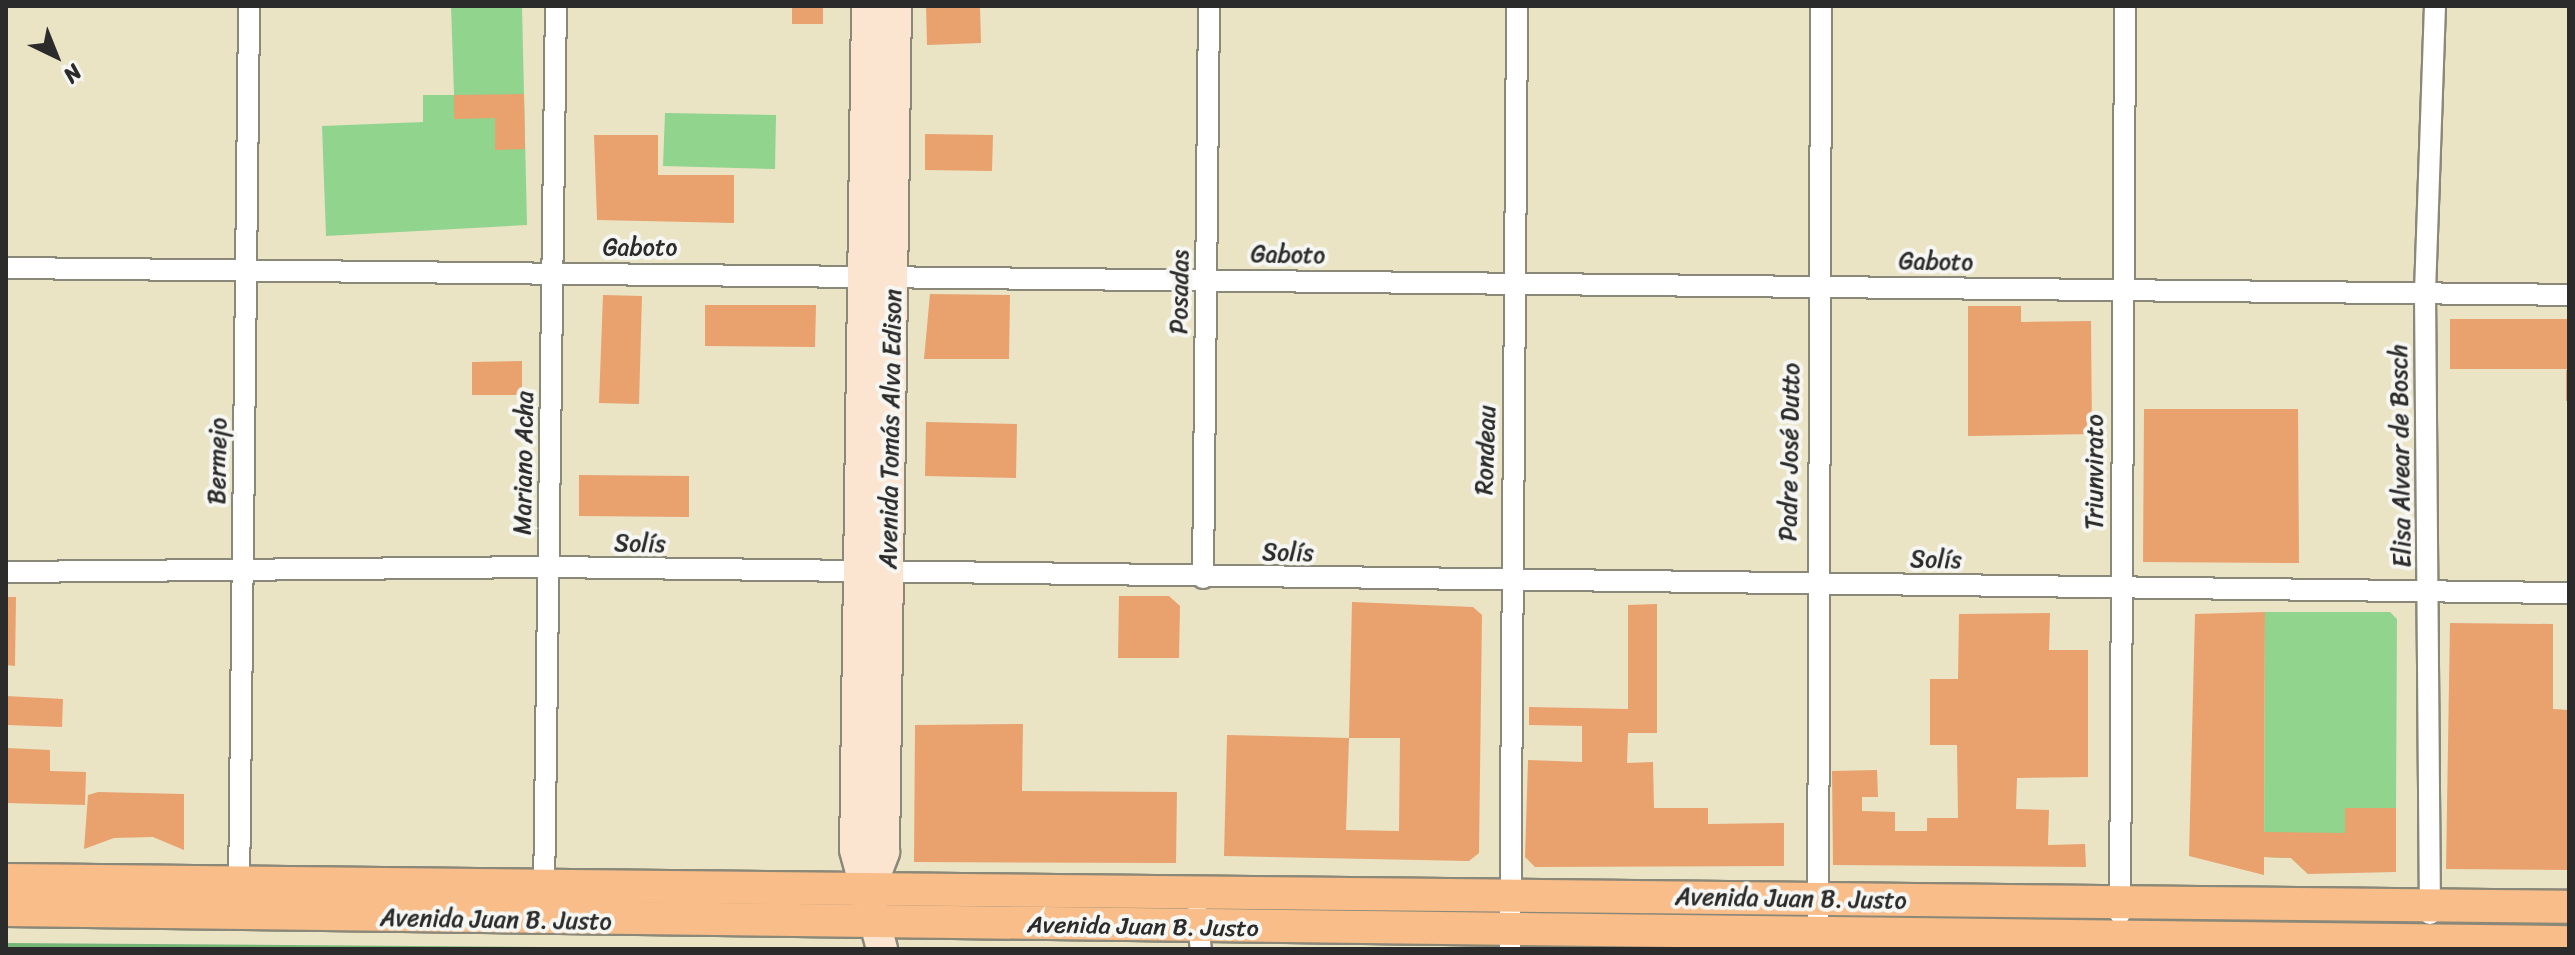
<!DOCTYPE html>
<html>
<head>
<meta charset="utf-8">
<style>
	body { margin:0 }
	#map { position:relative; width:2575px; height:955px; overflow:hidden; background:#eae4c5; font-family:Sriracha,sans-serif }
	div>[style] { position:absolute }
	.green>* { inset:0; background:#90d48d }
	.forest>* { inset:0; background:#74b678 }
	.building>* { inset:0; background:#e9a16e }
	.roads { filter:drop-shadow(2px 0 #8a8878) drop-shadow(-2px 0 #8a8878) drop-shadow(0 2px #8a8878) drop-shadow(0 -2px #8a8878) }
	.minor>* { height:20px; margin:-10px; padding:0 10px; transform-origin:10px; border-radius:10px; background:#fff }
	.secondary>* { height:30px; margin:-15px; padding:0 15px; transform-origin:15px; border-radius:15px; background:#fce5d0 }
	.primary>* { height:32px; margin:-16px; padding:0 16px; transform-origin:16px; border-radius:16px; background:#f8bd89 }
	span { translate:-50% -50%; white-space:nowrap; text-align:center; line-height:1.15; -webkit-text-stroke:8px #f6f6f2; paint-order:stroke }
	.street-label { font-size:24px; color:#2b2b2b }
	.frame { position:absolute; inset:0; border:8px solid #2b2b2b; pointer-events:none }
	.north { position:absolute; left:16px; top:16px; width:80px; height:80px; -webkit-text-stroke:6px #f6f6f2; paint-order:stroke; rotate:137deg; font-size:22px; font-weight:700; line-height:32px; text-align:center; color:#2b2b2b }
	.north::after { content:''; display:block; margin:auto; width:28px; height:36px; background:#2b2b2b; clip-path:polygon(50% 0,100% 100%,50% 72%,0 100%) }
</style>
</head>
<body>
<div id="map">
	<div class="green">
		<i style="clip-path:polygon(451px 6px,522px 6px,527px 225px,326px 236px,322px 126px,423px 122px,423px 95px,454px 95px)"></i>
		<i style="clip-path:polygon(665px 113px,776px 115px,775px 169px,663px 166px)"></i>
		<i style="clip-path:polygon(2265px 612px,2390px 612px,2397px 619px,2396px 808px,2346px 808px,2345px 833px,2309px 833px,2308px 874px,2291px 858px,2264px 857px)"></i>
	</div>
	<div class="forest">
		<i style="clip-path:polygon(6px 943px,833px 949px,834px 949px,6px 949px)"></i>
	</div>
	<div class="building">
		<i style="clip-path:polygon(792px 6px,823px 6px,823px 24px,792px 24px)"></i>
		<i style="clip-path:polygon(926px 6px,980px 6px,981px 43px,927px 45px)"></i>
		<i style="clip-path:polygon(524px 94px,525px 149px,495px 150px,495px 118px,454px 119px,454px 95px)"></i>
		<i style="clip-path:polygon(925px 134px,993px 135px,992px 171px,925px 170px)"></i>
		<i style="clip-path:polygon(594px 135px,658px 135px,658px 175px,734px 175px,734px 223px,597px 220px)"></i>
		<i style="clip-path:polygon(930px 294px,1010px 295px,1009px 359px,924px 359px)"></i>
		<i style="clip-path:polygon(603px 295px,642px 296px,639px 404px,599px 403px)"></i>
		<i style="clip-path:polygon(705px 305px,816px 305px,815px 347px,705px 346px)"></i>
		<i style="clip-path:polygon(1968px 306px,2021px 306px,2021px 322px,2091px 321px,2092px 434px,1968px 436px)"></i>
		<i style="clip-path:polygon(2450px 319px,2569px 319px,2569px 369px,2450px 369px)"></i>
		<i style="clip-path:polygon(522px 361px,522px 395px,472px 395px,472px 362px)"></i>
		<i style="clip-path:polygon(2566px 370px,2569px 370px,2569px 401px,2566px 401px)"></i>
		<i style="clip-path:polygon(2144px 409px,2298px 409px,2299px 563px,2143px 562px)"></i>
		<i style="clip-path:polygon(926px 422px,1017px 424px,1016px 478px,925px 476px)"></i>
		<i style="clip-path:polygon(579px 475px,689px 476px,689px 517px,579px 516px)"></i>
		<i style="clip-path:polygon(1119px 596px,1169px 596px,1180px 606px,1179px 658px,1118px 658px)"></i>
		<i style="clip-path:polygon(6px 597px,16px 597px,15px 666px,6px 665px)"></i>
		<i style="clip-path:polygon(1352px 602px,1473px 607px,1482px 615px,1479px 853px,1469px 861px,1224px 856px,1227px 735px,1349px 738px,1346px 830px,1399px 831px,1400px 738px,1349px 738px)"></i>
		<i style="clip-path:polygon(1657px 604px,1657px 733px,1628px 733px,1627px 763px,1653px 762px,1654px 808px,1708px 808px,1708px 824px,1784px 823px,1784px 866px,1535px 867px,1525px 857px,1528px 760px,1582px 762px,1582px 726px,1529px 725px,1529px 707px,1628px 709px,1628px 605px)"></i>
		<i style="clip-path:polygon(2265px 612px,2264px 832px,2345px 833px,2345px 808px,2396px 808px,2396px 872px,2308px 874px,2291px 858px,2264px 857px,2264px 875px,2189px 856px,2195px 614px)"></i>
		<i style="clip-path:polygon(2050px 613px,2049px 650px,2088px 650px,2088px 777px,2017px 778px,2016px 809px,2049px 810px,2048px 845px,2085px 844px,2086px 867px,1833px 865px,1832px 771px,1877px 770px,1878px 797px,1862px 797px,1862px 811px,1895px 812px,1895px 831px,1927px 831px,1927px 818px,1958px 818px,1957px 745px,1930px 745px,1930px 679px,1958px 679px,1959px 614px)"></i>
		<i style="clip-path:polygon(2450px 623px,2553px 624px,2553px 709px,2569px 710px,2569px 870px,2446px 869px)"></i>
		<i style="clip-path:polygon(6px 696px,63px 699px,62px 727px,6px 725px)"></i>
		<i style="clip-path:polygon(1023px 724px,1022px 791px,1177px 792px,1176px 863px,914px 862px,915px 725px)"></i>
		<i style="clip-path:polygon(6px 748px,50px 750px,50px 771px,86px 772px,85px 805px,6px 803px)"></i>
		<i style="clip-path:polygon(98px 792px,184px 794px,184px 850px,153px 837px,114px 838px,84px 849px,88px 795px)"></i>
	</div>
	<div class="roads">
		<div class="minor">
			<i style="left:6px;top:268px;width:2563px;rotate:0.6deg"></i>
			<i style="left:6px;top:572px;width:542px;rotate:-0.53deg"></i>
			<i style="left:548px;top:567px;width:2021px;rotate:0.74deg"></i>
			<i style="left:1203px;top:578px;width:572px;rotate:-89.4deg"></i>
			<i style="left:239px;top:893px;width:887px;rotate:-89.35deg"></i>
			<i style="left:544px;top:894px;width:888px;rotate:-89.23deg"></i>
			<i style="left:1197px;top:913px;width:36px;rotate:84deg"></i>
			<i style="left:2120px;top:914px;width:908px;rotate:-89.68deg"></i>
			<i style="left:2430px;top:914px;width:622px;rotate:-90.46deg"></i>
			<i style="left:2425px;top:292px;width:286px;rotate:-88deg"></i>
			<i style="left:1510px;top:949px;width:943px;rotate:-89.57deg"></i>
			<i style="left:1818px;top:949px;width:943px;rotate:-89.82deg"></i>
		</div>
		<div class="secondary">
			<i style="left:867px;top:6px;width:844px;rotate:90.81deg"></i>
			<i style="left:855px;top:850px;width:103px;rotate:74.7deg"></i>
			<i style="left:870px;top:889px;width:40px;rotate:-69deg"></i>
			<i style="left:884px;top:852px;width:846px;rotate:-89.19deg"></i>
		</div>
		<div class="primary">
			<i style="left:6px;top:880px;width:2563px;rotate:0.6deg"></i>
			<i style="left:6px;top:910px;width:2563px;rotate:0.72deg"></i>
		</div>
	</div>
	<div class="street-label">
		<span style="left:640px;top:248px">Gaboto</span>
		<span style="left:1288px;top:255px;rotate:1deg">Gaboto</span>
		<span style="left:1936px;top:262px;rotate:1deg">Gaboto</span>
		<span style="left:1180px;top:292px;rotate:-89deg">Posadas</span>
		<span style="left:891px;top:429px;rotate:-89deg">Avenida Tomás Alva Edison</span>
		<span style="left:1486px;top:450px;rotate:-88deg">Rondeau</span>
		<span style="left:1790px;top:452px;rotate:-89deg">Padre José Dutto</span>
		<span style="left:2401px;top:456px;rotate:-91deg">Elisa Alvear de Bosch</span>
		<span style="left:218px;top:461px;rotate:-89deg">Bermejo</span>
		<span style="left:524px;top:463px;rotate:-89deg">Mariano Acha</span>
		<span style="left:2095px;top:472px;rotate:-90deg">Triunvirato</span>
		<span style="left:640px;top:544px;rotate:1deg">Solís</span>
		<span style="left:1288px;top:553px;rotate:1deg">Solís</span>
		<span style="left:1936px;top:560px;rotate:1deg">Solís</span>
		<span style="left:1791px;top:899px;rotate:1deg">Avenida Juan B. Justo</span>
		<span style="left:496px;top:920px;rotate:1deg">Avenida Juan B. Justo</span>
		<span style="left:1143px;top:927px;rotate:1deg">Avenida Juan B. Justo</span>
	</div>
	<div class="frame"></div>
	<div class="north">N</div>
</div>
</body>
</html>
